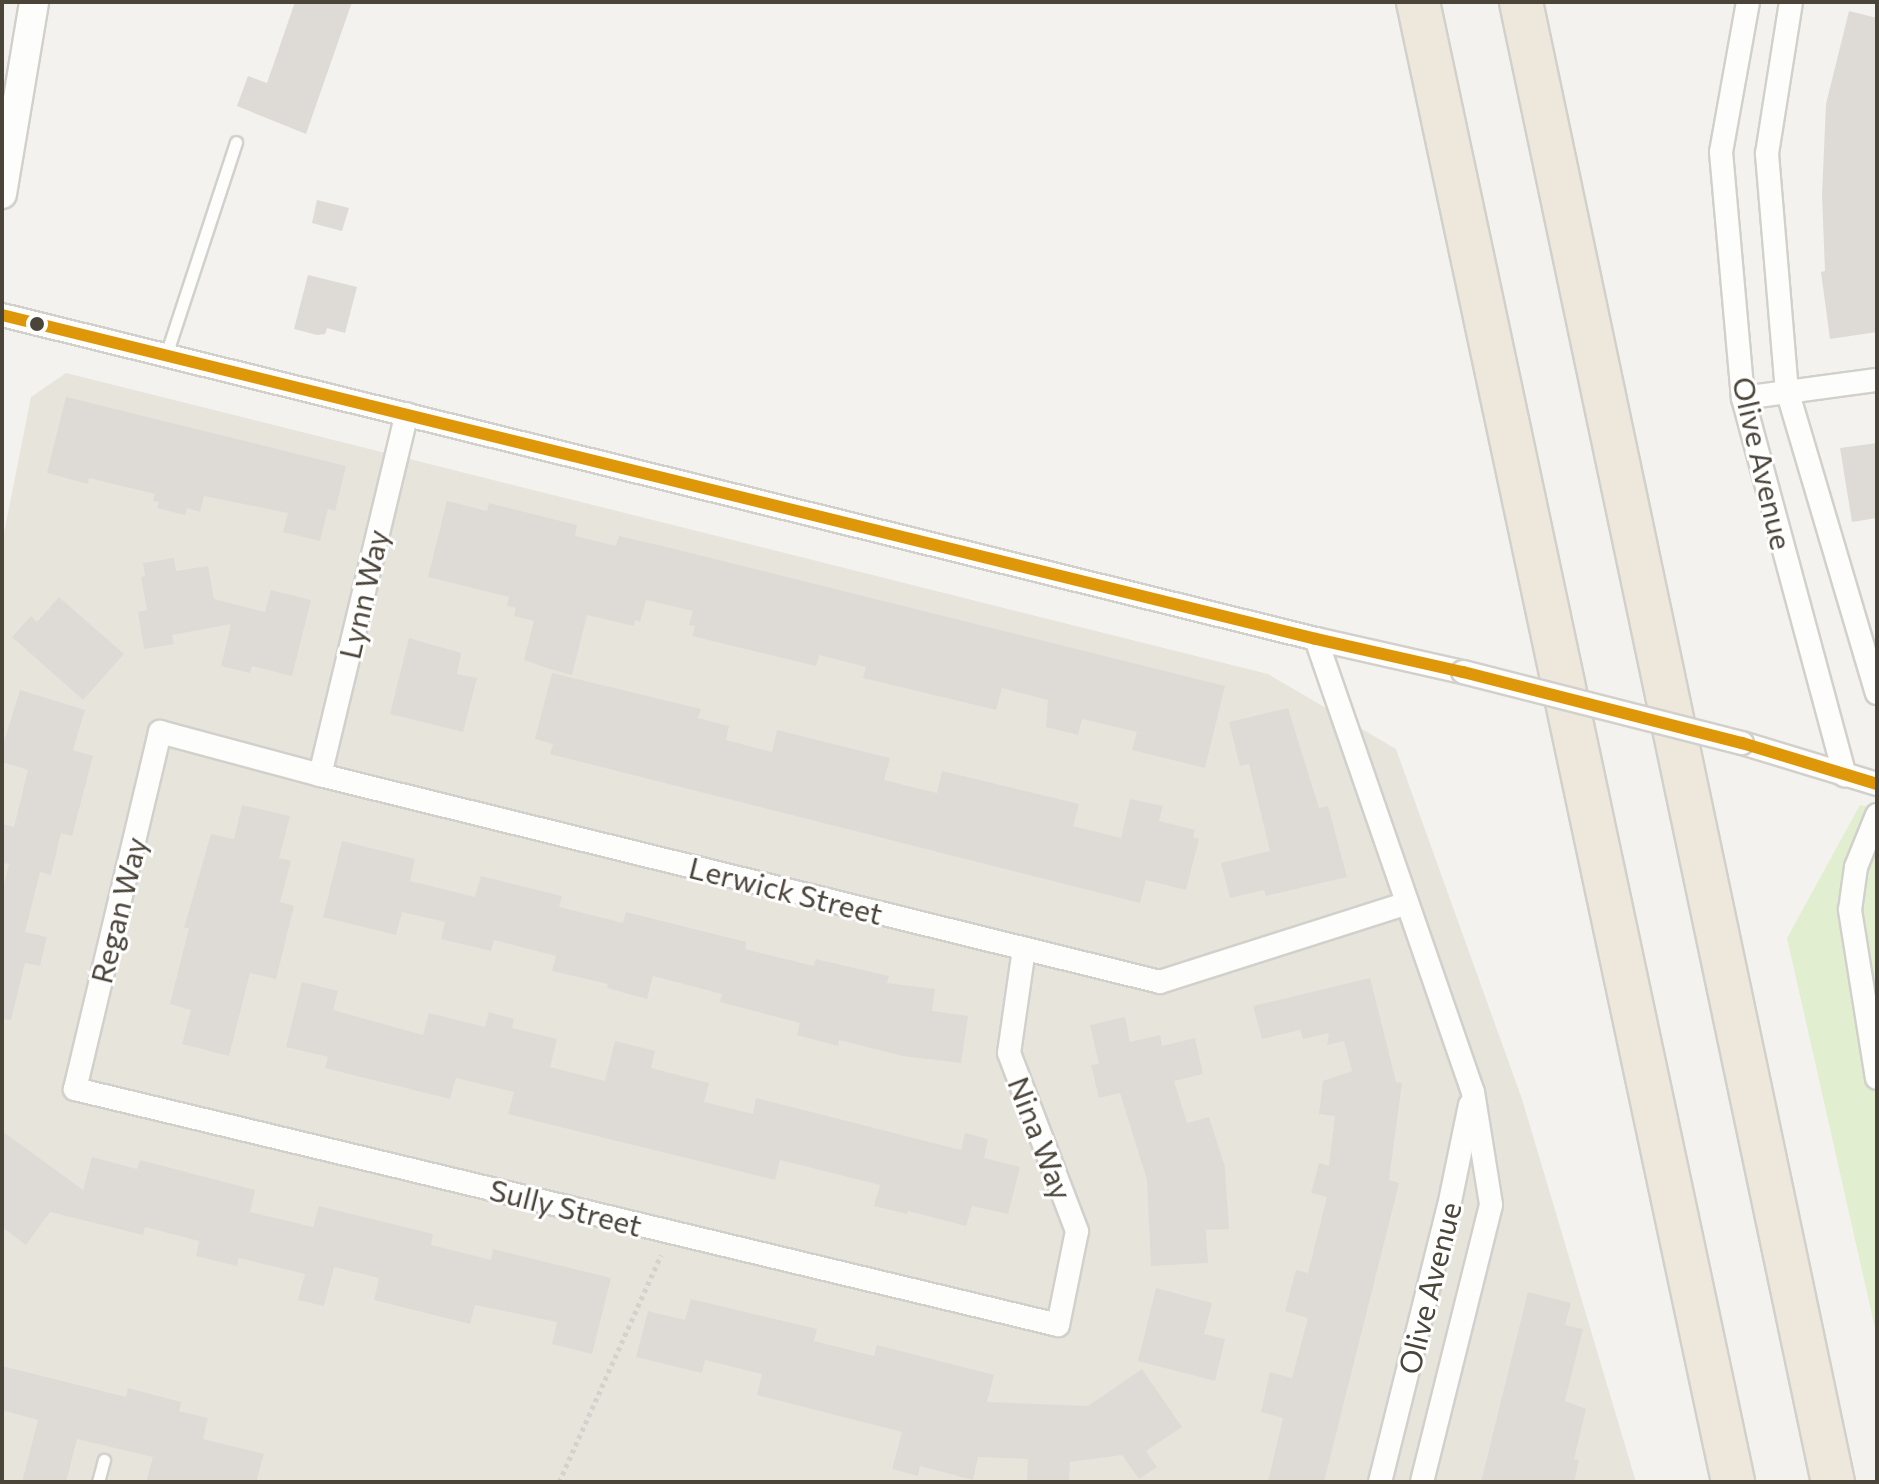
<!DOCTYPE html>
<html>
<head>
<meta charset="utf-8">
<style>
	body { margin:0 }
	#map { position:relative; width:1879px; height:1484px; overflow:hidden; background:#f4f2ee; font-family:Commissioner,sans-serif }
	div>[style] { position:absolute }
	.residential>* { inset:0; background:#e7e4dc }
	.green>* { inset:0; background:#e1eecf }
	.building>* { inset:0; background:#dedbd6 }
	.path>* { height:5px; margin-top:-2.5px; transform-origin:0; background:repeating-linear-gradient(90deg,#d3d2cc 0 4px,transparent 0 8px) }
	.roads { filter:drop-shadow(2px 0 #d2d0cb) drop-shadow(-2px 0 #d2d0cb) drop-shadow(0 2px #d2d0cb) drop-shadow(0 -2px #d2d0cb) }
	.service>* { height:11px; margin:-5.5px; padding:0 5.5px; transform-origin:5.5px; border-radius:5.5px; background:#fdfdfc }
	.minor>* { height:22px; margin:-11px; padding:0 11px; transform-origin:11px; border-radius:11px; background:#fdfdfc }
	.tertiary>* { height:28px; margin:-14px; padding:0 14px; transform-origin:14px; border-radius:14px; background:#fdfdfc }
	.motorway>* { height:42px; margin:-21px; padding:0 21px; transform-origin:21px; border-radius:21px; background:#ede8db }
	.bridges { filter:drop-shadow(2px 0 #d2d0cb) drop-shadow(-2px 0 #d2d0cb) drop-shadow(0 2px #d2d0cb) drop-shadow(0 -2px #d2d0cb) }
	.minor-bridge>* { height:22px; margin:-11px; padding:0 11px; transform-origin:11px; border-radius:11px; background:#fdfdfc }
	.bus-1>* { height:12px; margin:-6px; padding:0 6px; transform-origin:6px; border-radius:6px; background:#dd9709 }
	.dots>* { width:22px; height:22px; translate:-50% -50%; box-sizing:border-box; border:4px solid #fff; border-radius:50% }
	span { translate:-50% -50%; white-space:nowrap; text-align:center; line-height:1.15; -webkit-text-stroke:6px #fff; paint-order:stroke }
	.street-label { font-size:30px; color:#4b4439 }
	.frame { position:absolute; inset:0; border:4px solid #4b4439; pointer-events:none }
</style>
</head>
<body>
<div id="map">
	<div class="residential">
		<i style="clip-path:polygon(66px 373px,1268px 674px,1396px 749px,1522px 1099px,1636px 1482px,2px 1482px,2px 543px,31px 397px)"></i>
	</div>
	<div class="green">
		<i style="clip-path:polygon(1860px 805px,1877px 809px,1877px 1337px,1787px 938px)"></i>
	</div>
	<div class="building">
		<i style="clip-path:polygon(295px 2px,352px 2px,306px 134px,237px 106px,248px 76px,267px 83px)"></i>
		<i style="clip-path:polygon(1849px 11px,1877px 18px,1877px 332px,1830px 339px,1821px 272px,1825px 271px,1822px 195px,1826px 104px)"></i>
		<i style="clip-path:polygon(317px 200px,349px 208px,342px 231px,312px 223px)"></i>
		<i style="clip-path:polygon(308px 275px,357px 287px,345px 333px,327px 328px,325px 334px,317px 335px,294px 329px)"></i>
		<i style="clip-path:polygon(66px 397px,346px 466px,335px 511px,328px 509px,320px 541px,283px 532px,288px 513px,204px 496px,200px 512px,187px 508px,185px 515px,157px 508px,159px 502px,153px 501px,155px 494px,89px 478px,88px 484px,47px 473px)"></i>
		<i style="clip-path:polygon(1877px 443px,1877px 518px,1852px 522px,1840px 448px)"></i>
		<i style="clip-path:polygon(447px 501px,487px 511px,489px 503px,577px 525px,575px 536px,616px 546px,619px 536px,658px 545px,1225px 686px,1205px 768px,1132px 750px,1137px 732px,1082px 719px,1078px 735px,1046px 727px,1048px 700px,1002px 688px,996px 710px,863px 678px,866px 667px,819px 655px,816px 666px,692px 636px,695px 626px,689px 625px,693px 611px,646px 600px,640px 622px,635px 620px,634px 626px,587px 615px,572px 675px,547px 668px,524px 660px,534px 621px,514px 616px,516px 608px,507px 606px,509px 597px,428px 577px)"></i>
		<i style="clip-path:polygon(174px 558px,176px 571px,208px 566px,214px 599px,265px 612px,271px 590px,311px 600px,292px 676px,252px 666px,250px 673px,221px 666px,231px 624px,172px 635px,174px 644px,144px 649px,138px 612px,147px 610px,141px 577px,145px 576px,143px 563px)"></i>
		<i style="clip-path:polygon(59px 597px,124px 654px,83px 700px,12px 637px,31px 616px,37px 622px)"></i>
		<i style="clip-path:polygon(409px 638px,461px 653px,457px 674px,477px 678px,463px 732px,390px 714px)"></i>
		<i style="clip-path:polygon(552px 673px,701px 709px,698px 718px,729px 726px,726px 740px,772px 752px,777px 730px,890px 758px,884px 780px,937px 793px,942px 771px,1079px 804px,1073px 826px,1121px 838px,1130px 799px,1163px 806px,1159px 821px,1195px 830px,1193px 837px,1199px 839px,1186px 890px,1146px 880px,1140px 903px,550px 754px,553px 744px,535px 739px)"></i>
		<i style="clip-path:polygon(20px 690px,85px 710px,73px 750px,93px 756px,72px 836px,61px 833px,51px 875px,40px 872px,25px 932px,47px 937px,40px 966px,25px 963px,11px 1020px,2px 1019px,2px 892px,9px 864px,2px 863px,2px 824px,14px 827px,28px 770px,2px 762px,2px 748px)"></i>
		<i style="clip-path:polygon(1288px 708px,1319px 808px,1328px 806px,1347px 877px,1266px 896px,1264px 890px,1230px 898px,1221px 863px,1270px 851px,1249px 764px,1240px 766px,1229px 722px)"></i>
		<i style="clip-path:polygon(242px 805px,290px 816px,279px 858px,291px 861px,280px 902px,294px 906px,276px 979px,250px 973px,229px 1056px,182px 1044px,191px 1010px,170px 1004px,189px 928px,184px 928px,211px 834px,234px 839px)"></i>
		<i style="clip-path:polygon(342px 841px,415px 859px,410px 881px,475px 897px,481px 876px,562px 896px,559px 907px,623px 923px,626px 912px,746px 942px,745px 949px,814px 966px,816px 959px,889px 976px,887px 983px,935px 989px,932px 1011px,968px 1016px,961px 1063px,903px 1056px,839px 1040px,838px 1046px,797px 1035px,800px 1023px,720px 1002px,722px 994px,653px 976px,647px 999px,607px 988px,608px 984px,552px 971px,556px 956px,494px 940px,491px 951px,441px 939px,445px 922px,402px 912px,396px 935px,323px 917px)"></i>
		<i style="clip-path:polygon(1370px 978px,1396px 1082px,1402px 1083px,1389px 1180px,1399px 1183px,1324px 1482px,1268px 1482px,1283px 1418px,1261px 1412px,1270px 1372px,1292px 1378px,1308px 1318px,1285px 1311px,1296px 1270px,1308px 1273px,1327px 1197px,1311px 1193px,1319px 1163px,1329px 1166px,1335px 1116px,1319px 1114px,1323px 1081px,1352px 1071px,1344px 1041px,1327px 1045px,1329px 1033px,1303px 1039px,1300px 1030px,1262px 1039px,1253px 1006px)"></i>
		<i style="clip-path:polygon(302px 982px,338px 991px,333px 1010px,423px 1035px,429px 1013px,485px 1027px,489px 1012px,514px 1019px,512px 1028px,557px 1039px,550px 1067px,605px 1081px,615px 1041px,655px 1051px,651px 1068px,709px 1083px,704px 1102px,753px 1114px,756px 1098px,961px 1150px,965px 1133px,988px 1139px,984px 1158px,1020px 1167px,1008px 1214px,972px 1206px,966px 1226px,908px 1211px,907px 1214px,874px 1206px,880px 1185px,780px 1160px,775px 1180px,508px 1114px,514px 1092px,456px 1078px,450px 1099px,325px 1068px,328px 1057px,286px 1047px)"></i>
		<i style="clip-path:polygon(1125px 1017px,1130px 1042px,1160px 1035px,1162px 1046px,1195px 1038px,1203px 1074px,1174px 1081px,1187px 1123px,1209px 1117px,1225px 1167px,1229px 1229px,1206px 1230px,1208px 1263px,1151px 1266px,1147px 1180px,1120px 1093px,1099px 1098px,1091px 1065px,1099px 1064px,1090px 1025px)"></i>
		<i style="clip-path:polygon(2px 1131px,83px 1190px,92px 1157px,137px 1169px,140px 1160px,255px 1190px,250px 1212px,313px 1227px,319px 1206px,433px 1234px,431px 1245px,491px 1260px,493px 1249px,611px 1278px,592px 1354px,552px 1344px,557px 1322px,475px 1305px,470px 1324px,374px 1300px,379px 1278px,334px 1267px,324px 1306px,298px 1300px,305px 1274px,239px 1258px,237px 1266px,196px 1256px,199px 1241px,145px 1227px,143px 1235px,50px 1212px,26px 1245px,2px 1227px)"></i>
		<i style="clip-path:polygon(1156px 1288px,1212px 1303px,1204px 1334px,1225px 1339px,1215px 1381px,1138px 1361px)"></i>
		<i style="clip-path:polygon(1528px 1292px,1571px 1303px,1565px 1325px,1583px 1329px,1565px 1401px,1586px 1409px,1574px 1459px,1579px 1460px,1574px 1482px,1481px 1482px)"></i>
		<i style="clip-path:polygon(691px 1299px,817px 1329px,814px 1341px,874px 1356px,877px 1345px,994px 1375px,987px 1402px,1088px 1406px,1142px 1369px,1182px 1427px,1146px 1451px,1157px 1467px,1139px 1479px,1122px 1455px,1070px 1462px,1069px 1482px,1027px 1482px,1028px 1459px,978px 1457px,973px 1480px,920px 1466px,918px 1476px,892px 1469px,902px 1432px,757px 1395px,762px 1374px,705px 1360px,702px 1373px,636px 1357px,648px 1311px,685px 1320px)"></i>
		<i style="clip-path:polygon(2px 1366px,126px 1397px,128px 1388px,181px 1402px,179px 1411px,208px 1418px,203px 1439px,264px 1454px,256px 1482px,146px 1482px,153px 1457px,77px 1439px,66px 1482px,22px 1482px,38px 1420px,2px 1410px)"></i>
	</div>
	<div class="path">
		<i style="left:559px;top:1482px;width:249px;rotate:-65.8deg"></i>
	</div>
	<div class="roads">
		<div class="service">
			<i style="left:166px;top:355px;width:224px;rotate:-71.8deg"></i>
			<i style="left:98px;top:1482px;width:23px;rotate:-75deg"></i>
		</div>
		<div class="minor">
			<i style="left:1748px;top:2px;width:152px;rotate:100.2deg"></i>
			<i style="left:1721px;top:152px;width:247px;rotate:84.9deg"></i>
			<i style="left:1743px;top:398px;width:391px;rotate:74.9deg"></i>
			<i style="left:1791px;top:2px;width:154px;rotate:99deg"></i>
			<i style="left:1767px;top:154px;width:237px;rotate:85.2deg"></i>
			<i style="left:1787px;top:390px;width:316px;rotate:73.5deg"></i>
			<i style="left:2px;top:315px;width:1353px;rotate:13.85deg"></i>
			<i style="left:1316px;top:639px;width:151px;rotate:12.7deg"></i>
			<i style="left:1743px;top:398px;width:135px;rotate:-7.7deg"></i>
			<i style="left:1316px;top:639px;width:479px;rotate:70.9deg"></i>
			<i style="left:1473px;top:1092px;width:114px;rotate:80.9deg"></i>
			<i style="left:1491px;top:1205px;width:285px;rotate:104deg"></i>
			<i style="left:1742px;top:743px;width:141px;rotate:16.9deg"></i>
			<i style="left:320px;top:775px;width:371px;rotate:-76.5deg"></i>
			<i style="left:1877px;top:815px;width:56px;rotate:112deg"></i>
			<i style="left:1856px;top:867px;width:43px;rotate:97.9deg"></i>
			<i style="left:1850px;top:910px;width:170px;rotate:80.9deg"></i>
			<i style="left:1024px;top:949px;width:105px;rotate:98.2deg"></i>
			<i style="left:1009px;top:1053px;width:191px;rotate:69.1deg"></i>
			<i style="left:1077px;top:1231px;width:96px;rotate:101.4deg"></i>
			<i style="left:1058px;top:1325px;width:1011px;rotate:-166.5deg"></i>
			<i style="left:75px;top:1089px;width:367px;rotate:-76.6deg"></i>
			<i style="left:160px;top:732px;width:166px;rotate:15deg"></i>
			<i style="left:320px;top:775px;width:865px;rotate:13.84deg"></i>
			<i style="left:1160px;top:982px;width:259px;rotate:-17.7deg"></i>
			<i style="left:1380px;top:1482px;width:284px;rotate:-76deg"></i>
			<i style="left:1449px;top:1206px;width:103px;rotate:-78.3deg"></i>
		</div>
		<div class="tertiary">
			<i style="left:2px;top:194px;width:195px;rotate:-80.5deg"></i>
		</div>
		<div class="motorway">
			<i style="left:1418px;top:2px;width:1513px;rotate:77.98deg"></i>
			<i style="left:1521px;top:2px;width:1513px;rotate:78.1deg"></i>
		</div>
	</div>
	<div class="bridges">
		<div class="minor-bridge">
			<i style="left:1463px;top:672px;width:288px;rotate:14.3deg"></i>
		</div>
	</div>
	<div class="bus-1">
		<i style="left:2px;top:315px;width:1353px;rotate:13.85deg"></i>
		<i style="left:1316px;top:639px;width:151px;rotate:12.7deg"></i>
		<i style="left:1463px;top:672px;width:288px;rotate:14.3deg"></i>
		<i style="left:1742px;top:743px;width:141px;rotate:16.9deg"></i>
	</div>
	<div class="dots">
		<i style="left:37px;top:324px;background:#4b4439"></i>
	</div>
	<div class="street-label">
		<span style="left:1763px;top:463px;rotate:77deg">Olive Avenue</span>
		<span style="left:363px;top:594px;rotate:-77deg">Lynn Way</span>
		<span style="left:786px;top:890px;rotate:14deg">Lerwick Street</span>
		<span style="left:118px;top:910px;rotate:-76deg">Regan Way</span>
		<span style="left:1041px;top:1138px;rotate:69deg">Nina Way</span>
		<span style="left:566px;top:1207px;rotate:14deg">Sully Street</span>
		<span style="left:1429px;top:1288px;rotate:-76deg">Olive Avenue</span>
	</div>
	<div class="frame"></div>
</div>
</body>
</html>
